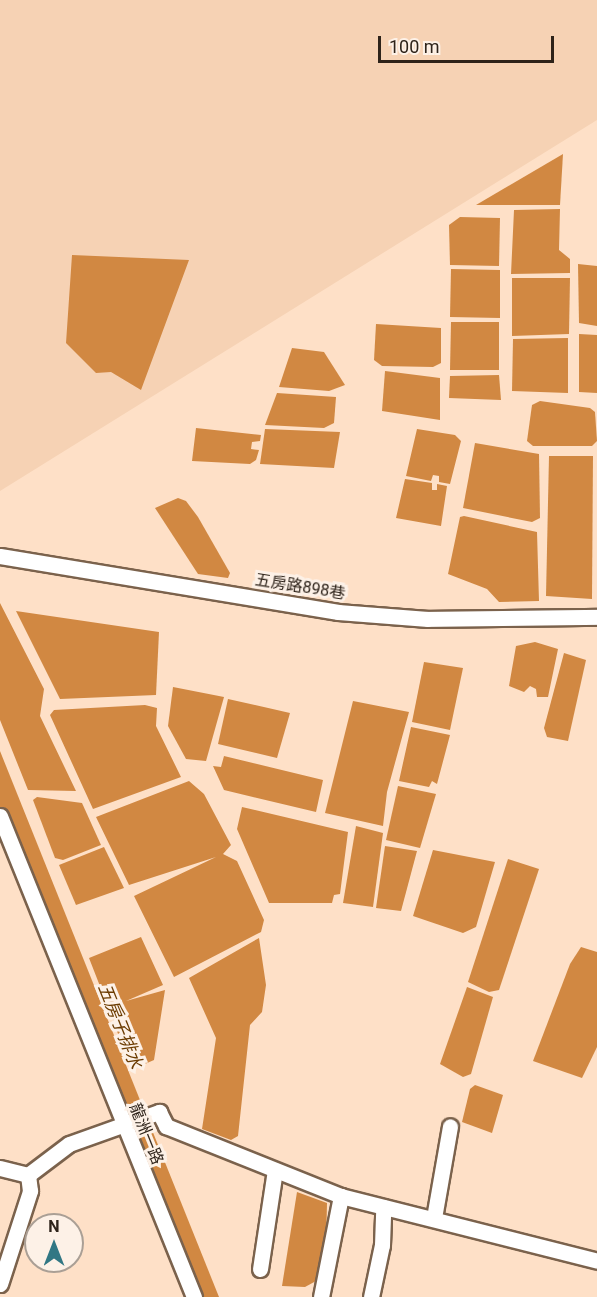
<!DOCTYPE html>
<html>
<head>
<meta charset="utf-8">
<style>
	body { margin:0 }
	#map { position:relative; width:597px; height:1297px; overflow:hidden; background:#fee0c7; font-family:Roboto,"Noto Sans TC",sans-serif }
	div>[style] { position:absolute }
	.built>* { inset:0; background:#f6d2b4 }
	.water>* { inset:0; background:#d18842 }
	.roads { filter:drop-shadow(2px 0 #7b624c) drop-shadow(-2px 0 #7b624c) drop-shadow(0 2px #7b624c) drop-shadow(0 -2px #7b624c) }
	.minor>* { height:15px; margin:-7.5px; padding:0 7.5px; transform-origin:7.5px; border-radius:7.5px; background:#fff }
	span { translate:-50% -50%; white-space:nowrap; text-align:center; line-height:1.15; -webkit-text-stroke:6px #fdf1e7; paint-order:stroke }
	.street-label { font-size:16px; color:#2e231a }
	.water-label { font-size:18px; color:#6c3c02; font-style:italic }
	.north { position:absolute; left:24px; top:1213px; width:60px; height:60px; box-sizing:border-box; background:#fdf1e7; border:2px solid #aa9f95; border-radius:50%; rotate:0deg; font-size:16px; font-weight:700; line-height:24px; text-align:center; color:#2e231a }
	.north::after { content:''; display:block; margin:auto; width:21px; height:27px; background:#317784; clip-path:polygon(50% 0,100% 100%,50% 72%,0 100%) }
	.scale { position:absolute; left:378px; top:36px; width:176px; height:27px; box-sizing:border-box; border:3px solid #2e231a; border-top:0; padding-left:8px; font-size:18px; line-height:21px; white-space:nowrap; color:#2e231a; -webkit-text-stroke:4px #fdf1e7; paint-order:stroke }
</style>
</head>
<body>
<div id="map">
	<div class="built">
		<i style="clip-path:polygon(0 0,597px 0,597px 120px,0 491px)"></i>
	</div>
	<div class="water">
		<i style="clip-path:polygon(563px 154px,560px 205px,476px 205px)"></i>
		<i style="clip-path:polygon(560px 209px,559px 250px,570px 259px,570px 273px,511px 274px,514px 210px)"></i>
		<i style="clip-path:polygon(460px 217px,500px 218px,499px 266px,450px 265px,449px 225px)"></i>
		<i style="clip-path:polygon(72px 255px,189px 260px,141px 390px,111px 372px,96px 373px,66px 343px)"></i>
		<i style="clip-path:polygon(578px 264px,597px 266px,597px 326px,579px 323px)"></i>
		<i style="clip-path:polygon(451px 269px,500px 270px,500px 318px,450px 317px)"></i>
		<i style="clip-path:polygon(512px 278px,570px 278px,569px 334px,512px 336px)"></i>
		<i style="clip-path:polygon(451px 322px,499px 322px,499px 370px,450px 370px)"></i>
		<i style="clip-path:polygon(376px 324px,441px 328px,441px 363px,433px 367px,382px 366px,374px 360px)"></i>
		<i style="clip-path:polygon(579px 334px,597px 335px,597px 393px,579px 392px)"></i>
		<i style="clip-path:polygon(568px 338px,568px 393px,512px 391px,513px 339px)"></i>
		<i style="clip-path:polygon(292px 348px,324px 352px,345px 385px,329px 391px,279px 387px)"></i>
		<i style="clip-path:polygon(385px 371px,440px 378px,440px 420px,382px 411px)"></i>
		<i style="clip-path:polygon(499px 375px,501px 400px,449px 398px,450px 376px)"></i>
		<i style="clip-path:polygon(277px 393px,336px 397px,334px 423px,324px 428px,265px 425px)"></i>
		<i style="clip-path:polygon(540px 401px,590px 408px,595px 412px,597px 441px,592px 446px,533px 446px,527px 441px,532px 405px)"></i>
		<i style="clip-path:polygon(196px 428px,261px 435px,260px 441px,252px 442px,251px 449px,259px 450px,256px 460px,250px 464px,192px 461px)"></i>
		<i style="clip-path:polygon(265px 429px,340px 432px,334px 468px,260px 464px)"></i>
		<i style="clip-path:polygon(417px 429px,455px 435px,461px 441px,450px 484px,439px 482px,439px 476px,433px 475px,431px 481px,406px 476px)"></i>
		<i style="clip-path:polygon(475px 443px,539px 454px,540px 518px,532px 522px,463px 508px)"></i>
		<i style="clip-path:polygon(549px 456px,593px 456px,592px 599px,546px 596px)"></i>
		<i style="clip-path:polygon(405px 479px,432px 483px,432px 490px,437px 490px,437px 484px,447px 486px,441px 526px,396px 518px)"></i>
		<i style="clip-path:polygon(178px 498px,186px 501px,198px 517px,230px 573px,228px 578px,198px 574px,155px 508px)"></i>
		<i style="clip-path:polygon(464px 516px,537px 532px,539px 601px,499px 602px,487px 589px,448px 574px,460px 517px)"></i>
		<i style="clip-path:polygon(0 603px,44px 689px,40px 716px,76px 791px,28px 790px,0 720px)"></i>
		<i style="clip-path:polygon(16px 611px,159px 632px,156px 695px,60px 699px)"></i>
		<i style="clip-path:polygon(535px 642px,558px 649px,548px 697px,537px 697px,536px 689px,530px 686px,524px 692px,509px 686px,516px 646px)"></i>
		<i style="clip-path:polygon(564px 653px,586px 660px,568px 741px,547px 737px,544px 728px)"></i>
		<i style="clip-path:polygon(424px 662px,463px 668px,450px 730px,412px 722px)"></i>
		<i style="clip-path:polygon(173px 687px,224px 697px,206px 761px,186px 759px,168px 726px)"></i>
		<i style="clip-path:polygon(228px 699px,290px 713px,277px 758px,218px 744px)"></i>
		<i style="clip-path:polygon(353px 701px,409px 712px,387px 792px,383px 826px,325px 813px)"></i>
		<i style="clip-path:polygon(145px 705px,157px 708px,156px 726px,181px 777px,93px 809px,50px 715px,54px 710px)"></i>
		<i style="clip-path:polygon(411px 727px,450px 735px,437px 784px,432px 781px,429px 787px,399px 781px)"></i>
		<i style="clip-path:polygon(0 751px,219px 1297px,197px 1297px,0 808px)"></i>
		<i style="clip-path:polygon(224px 756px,323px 780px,316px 812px,224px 790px,213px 766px,221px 767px)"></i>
		<i style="clip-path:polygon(189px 781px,204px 794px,231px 845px,223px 854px,237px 861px,264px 920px,261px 932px,174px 977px,134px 896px,216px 857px,129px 885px,96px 817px)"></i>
		<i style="clip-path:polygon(398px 786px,436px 794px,420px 848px,386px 840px)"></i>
		<i style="clip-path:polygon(37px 797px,82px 803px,101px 845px,63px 860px,55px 858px,33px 800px)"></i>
		<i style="clip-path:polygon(242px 807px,348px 832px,340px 894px,334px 895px,332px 903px,269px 903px,237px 829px)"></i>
		<i style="clip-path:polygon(356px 826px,383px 833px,373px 907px,343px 903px)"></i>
		<i style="clip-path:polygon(385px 846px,417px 851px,401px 911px,376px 908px)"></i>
		<i style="clip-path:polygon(104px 847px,124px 888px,76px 905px,59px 865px)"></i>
		<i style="clip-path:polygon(433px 850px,495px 862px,476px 927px,463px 933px,413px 916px)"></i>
		<i style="clip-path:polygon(508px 859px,539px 869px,499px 990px,489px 992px,468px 982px)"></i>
		<i style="clip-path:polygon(141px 937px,163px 985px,126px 1001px,165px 990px,154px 1060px,138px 1067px,121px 1042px,110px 1012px,118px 1005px,105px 999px,89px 958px)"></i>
		<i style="clip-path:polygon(259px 938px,266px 985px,262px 1012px,250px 1025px,238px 1136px,231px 1140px,202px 1129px,216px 1038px,189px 978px)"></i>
		<i style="clip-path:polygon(581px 947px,597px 952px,597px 1047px,582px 1078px,533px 1061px,570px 964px)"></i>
		<i style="clip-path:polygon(467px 987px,493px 997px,471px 1074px,463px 1077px,440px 1064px)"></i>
		<i style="clip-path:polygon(475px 1085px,503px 1095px,492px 1133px,462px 1122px,470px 1089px)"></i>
		<i style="clip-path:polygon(297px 1192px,327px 1203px,326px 1246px,316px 1281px,305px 1287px,282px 1286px)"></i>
	</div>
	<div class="roads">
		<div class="minor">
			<i style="left:0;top:556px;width:343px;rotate:9.4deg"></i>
			<i style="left:338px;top:612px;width:90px;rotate:4.4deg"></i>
			<i style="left:428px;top:619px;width:169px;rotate:-0.7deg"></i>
			<i style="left:0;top:816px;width:519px;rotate:68.03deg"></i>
			<i style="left:0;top:1168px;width:29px;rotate:14deg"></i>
			<i style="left:28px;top:1175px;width:51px;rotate:-37.1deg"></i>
			<i style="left:69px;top:1144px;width:96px;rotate:-19.6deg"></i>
			<i style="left:159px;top:1112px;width:16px;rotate:63deg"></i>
			<i style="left:166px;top:1126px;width:188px;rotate:21.8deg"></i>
			<i style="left:341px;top:1196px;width:264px;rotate:14.2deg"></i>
			<i style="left:434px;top:1218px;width:93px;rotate:-80.1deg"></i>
			<i style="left:260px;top:1269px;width:100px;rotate:-81.4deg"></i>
			<i style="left:0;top:1284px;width:98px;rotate:-72.1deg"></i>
			<i style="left:30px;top:1191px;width:16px;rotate:-97deg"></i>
			<i style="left:321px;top:1297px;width:103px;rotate:-78.8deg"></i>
			<i style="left:371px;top:1297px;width:53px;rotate:-78.1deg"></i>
			<i style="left:382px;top:1245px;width:38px;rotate:-88deg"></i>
		</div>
	</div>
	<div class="street-label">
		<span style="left:300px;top:587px;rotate:9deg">五房路898巷</span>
		<span style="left:146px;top:1134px;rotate:68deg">龍洲一路</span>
	</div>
	<div class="water-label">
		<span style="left:120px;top:1026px;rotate:68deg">五房子排水</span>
	</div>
	<div class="north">N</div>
	<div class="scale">100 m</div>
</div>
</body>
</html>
